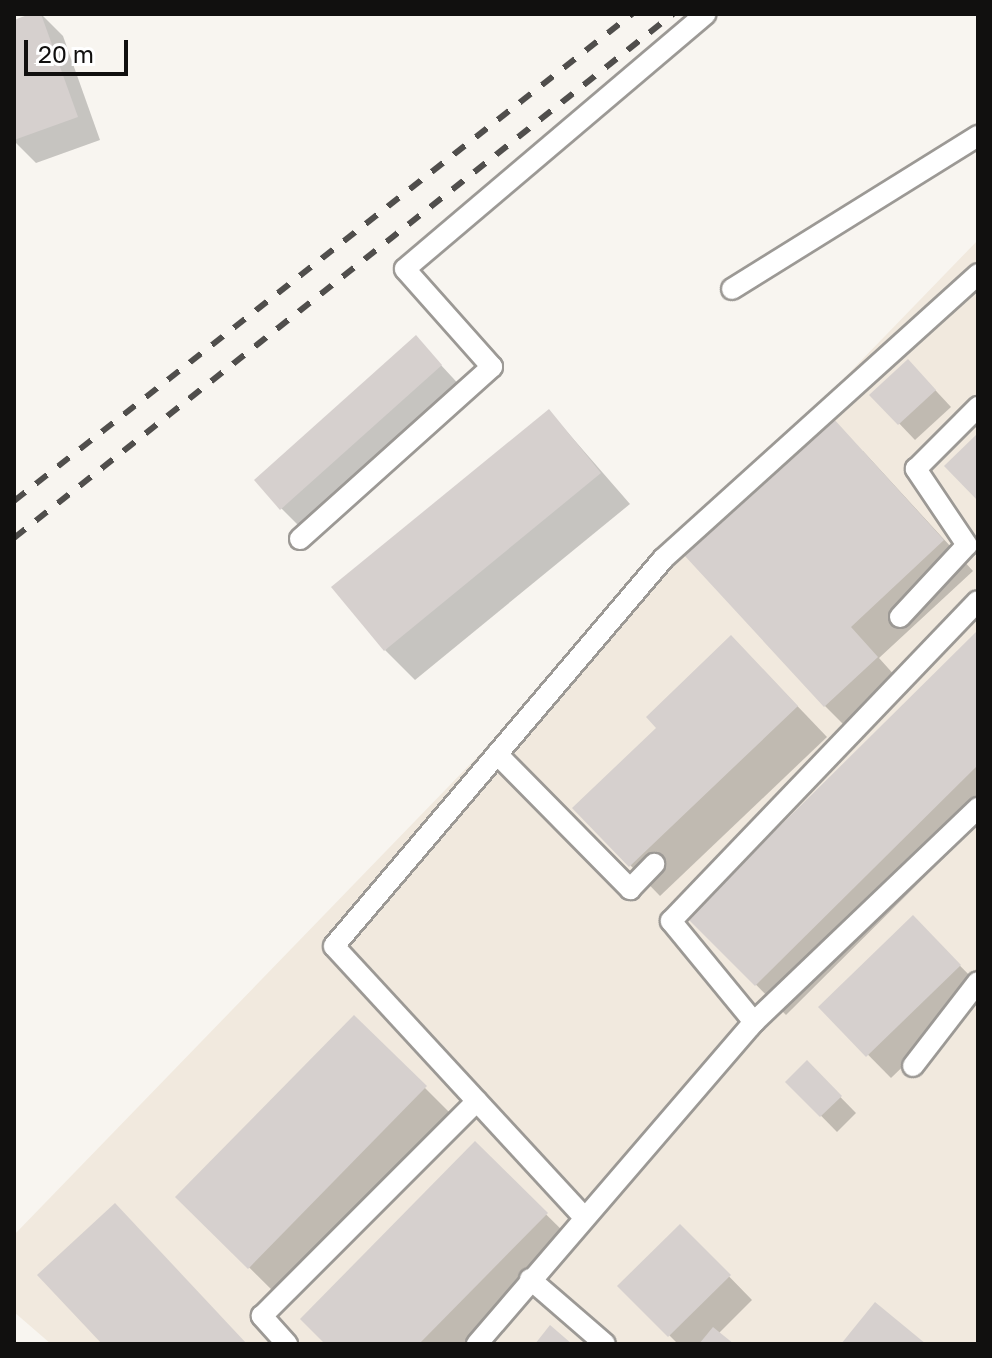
<!DOCTYPE html>
<html>
<head>
<meta charset="utf-8">
<style>
	body { margin:0 }
	#map { position:relative; width:992px; height:1358px; overflow:hidden; background:#f8f5f0; font-family:"Golos Text",sans-serif }
	div>[style] { position:absolute }
	.built>* { inset:0; background:#f1e9de }
	.shadow>* { inset:0; background:#0003 }
	.building>* { inset:0; background:#d6d0ce }
	.roads { filter:drop-shadow(2px 0 #9c9995) drop-shadow(-2px 0 #9c9995) drop-shadow(0 2px #9c9995) drop-shadow(0 -2px #9c9995) }
	.service>* { height:20px; margin:-10px; padding:0 10px; transform-origin:10px; border-radius:10px; background:#fff }
	.rail>* { height:6px; margin-top:-3px; transform-origin:0; background:repeating-linear-gradient(90deg,#504e4c 0 14px,transparent 0 28px) }
	span { translate:-50% -50%; white-space:nowrap; text-align:center; line-height:1.15; -webkit-text-stroke:7px #fff; paint-order:stroke }
	.frame { position:absolute; inset:0; border:16px solid #11100f; pointer-events:none }
	.scale { position:absolute; left:24px; top:40px; width:104px; height:36px; box-sizing:border-box; border:4px solid #11100f; border-top:0; padding-left:10px; font-size:24px; line-height:28px; white-space:nowrap; color:#11100f; -webkit-text-stroke:6px #fff; paint-order:stroke }
</style>
</head>
<body>
<div id="map">
	<div class="built">
		<i style="clip-path:polygon(978px 240px,978px 1344px,51px 1344px,14px 1312px,14px 1235px)"></i>
	</div>
	<div class="shadow">
		<i style="clip-path:polygon(41px 14px,63px 36px,100px 140px,36px 163px,14px 141px,14px 22px)"></i>
		<i style="clip-path:polygon(416px 338px,464px 390px,305px 532px,281px 508px)"></i>
		<i style="clip-path:polygon(924px 378px,951px 407px,915px 440px,872px 395px)"></i>
		<i style="clip-path:polygon(549px 411px,630px 504px,415px 680px,385px 650px)"></i>
		<i style="clip-path:polygon(863px 451px,973px 571px,879px 658px,906px 688px,855px 736px,825px 706px)"></i>
		<i style="clip-path:polygon(978px 633px,978px 824px,786px 1015px,690px 918px)"></i>
		<i style="clip-path:polygon(761px 668px,827px 737px,660px 896px,575px 808px)"></i>
		<i style="clip-path:polygon(913px 918px,978px 984px,978px 994px,891px 1078px,821px 1007px)"></i>
		<i style="clip-path:polygon(354px 1017px,455px 1118px,279px 1297px,178px 1197px)"></i>
		<i style="clip-path:polygon(807px 1063px,856px 1113px,837px 1132px,788px 1082px)"></i>
		<i style="clip-path:polygon(475px 1144px,576px 1244px,478px 1344px,328px 1344px)"></i>
		<i style="clip-path:polygon(680px 1226px,752px 1300px,718px 1334px,730px 1344px,678px 1344px,620px 1286px)"></i>
	</div>
	<div class="building">
		<i style="clip-path:polygon(30px 14px,41px 14px,78px 117px,14px 140px,14px 20px)"></i>
		<i style="clip-path:polygon(416px 335px,442px 365px,280px 510px,254px 480px)"></i>
		<i style="clip-path:polygon(908px 359px,936px 390px,898px 425px,869px 395px)"></i>
		<i style="clip-path:polygon(549px 409px,601px 473px,384px 651px,331px 587px)"></i>
		<i style="clip-path:polygon(833px 418px,944px 540px,851px 627px,878px 657px,824px 707px,684px 555px)"></i>
		<i style="clip-path:polygon(978px 433px,978px 501px,944px 466px)"></i>
		<i style="clip-path:polygon(978px 630px,978px 765px,755px 986px,687px 918px)"></i>
		<i style="clip-path:polygon(731px 635px,798px 706px,629px 867px,572px 808px,656px 728px,646px 717px)"></i>
		<i style="clip-path:polygon(913px 915px,961px 965px,866px 1057px,818px 1007px)"></i>
		<i style="clip-path:polygon(354px 1015px,427px 1086px,248px 1269px,175px 1197px)"></i>
		<i style="clip-path:polygon(807px 1060px,842px 1096px,820px 1117px,785px 1082px)"></i>
		<i style="clip-path:polygon(475px 1141px,548px 1213px,419px 1344px,325px 1344px,300px 1319px)"></i>
		<i style="clip-path:polygon(115px 1203px,247px 1344px,102px 1344px,37px 1275px)"></i>
		<i style="clip-path:polygon(680px 1224px,731px 1275px,668px 1337px,617px 1286px)"></i>
		<i style="clip-path:polygon(875px 1302px,926px 1344px,841px 1344px)"></i>
		<i style="clip-path:polygon(550px 1325px,572px 1344px,535px 1344px)"></i>
		<i style="clip-path:polygon(713px 1327px,734px 1344px,699px 1344px)"></i>
	</div>
	<div class="roads">
		<div class="service">
			<i style="left:732px;top:289px;width:290px;rotate:-31.9deg"></i>
			<i style="left:300px;top:539px;width:258px;rotate:-41.9deg"></i>
			<i style="left:492px;top:367px;width:131px;rotate:-131.6deg"></i>
			<i style="left:405px;top:269px;width:394px;rotate:-40.3deg"></i>
			<i style="left:900px;top:617px;width:98px;rotate:-47.1deg"></i>
			<i style="left:967px;top:545px;width:92px;rotate:-123.9deg"></i>
			<i style="left:916px;top:469px;width:88px;rotate:-45deg"></i>
			<i style="left:497px;top:754px;width:190px;rotate:45.4deg"></i>
			<i style="left:630px;top:889px;width:35px;rotate:-46deg"></i>
			<i style="left:754px;top:1022px;width:131px;rotate:-129.4deg"></i>
			<i style="left:671px;top:921px;width:443px;rotate:-46.2deg"></i>
			<i style="left:913px;top:1066px;width:106px;rotate:-52.3deg"></i>
			<i style="left:583px;top:1216px;width:367px;rotate:-132.7deg"></i>
			<i style="left:334px;top:946px;width:508px;rotate:-49.63deg"></i>
			<i style="left:663px;top:559px;width:425px;rotate:-42.1deg"></i>
			<i style="left:530px;top:1279px;width:99px;rotate:40.9deg"></i>
			<i style="left:287px;top:1344px;width:38px;rotate:-132deg"></i>
			<i style="left:262px;top:1316px;width:304px;rotate:-45deg"></i>
			<i style="left:477px;top:1344px;width:425px;rotate:-49.3deg"></i>
			<i style="left:754px;top:1022px;width:310px;rotate:-43.7deg"></i>
		</div>
	</div>
	<div class="rail">
		<i style="left:14px;top:501px;width:787px;rotate:-38.24deg"></i>
		<i style="left:14px;top:538px;width:842px;rotate:-38.49deg"></i>
	</div>
	<div class="frame"></div>
	<div class="scale">20 m</div>
</div>
</body>
</html>
